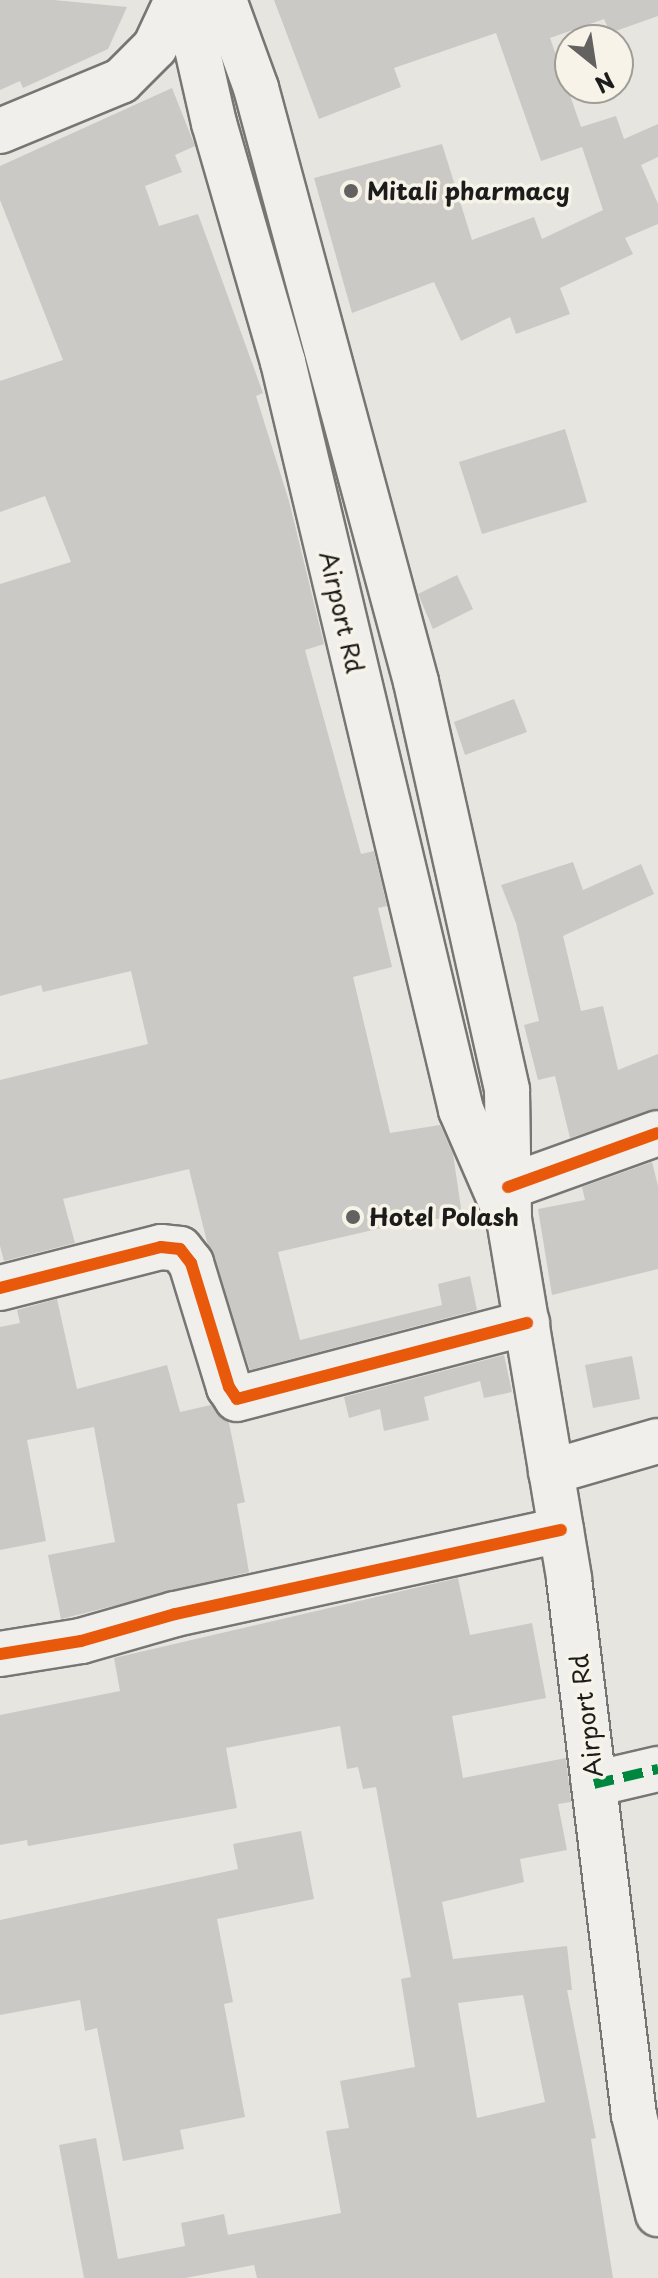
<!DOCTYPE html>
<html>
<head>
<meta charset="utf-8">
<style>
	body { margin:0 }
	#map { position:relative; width:658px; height:2278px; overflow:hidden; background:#e6e5e0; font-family:"Playpen Sans",sans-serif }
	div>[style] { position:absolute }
	.building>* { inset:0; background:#cac9c5 }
	.roads { filter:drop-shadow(2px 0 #777674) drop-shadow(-2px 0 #777674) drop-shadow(0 2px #777674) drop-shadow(0 -2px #777674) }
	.minor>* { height:44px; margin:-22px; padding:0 22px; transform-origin:22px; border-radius:22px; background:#f0efeb }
	.major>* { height:44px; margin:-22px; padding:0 22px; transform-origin:22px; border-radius:22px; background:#f0efeb }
	.quiet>* { height:10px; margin-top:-5px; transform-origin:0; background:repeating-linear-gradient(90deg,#00873e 0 20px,transparent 0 30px) }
	.cycleway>* { height:12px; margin:-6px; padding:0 6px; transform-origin:6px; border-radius:6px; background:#e8590c }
	.dots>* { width:22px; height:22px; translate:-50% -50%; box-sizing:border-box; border:4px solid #f7f3e8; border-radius:50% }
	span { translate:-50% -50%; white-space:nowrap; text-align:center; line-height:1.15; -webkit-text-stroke:7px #f7f3e8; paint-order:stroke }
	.poi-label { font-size:24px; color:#1c1c1c; font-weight:700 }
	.left { translate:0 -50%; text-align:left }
	.street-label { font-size:24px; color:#1c1c1c }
	.north { position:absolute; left:554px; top:24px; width:80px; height:80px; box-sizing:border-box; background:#f7f3e8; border:2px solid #9f9d96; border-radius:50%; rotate:150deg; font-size:22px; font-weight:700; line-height:32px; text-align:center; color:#1c1c1c }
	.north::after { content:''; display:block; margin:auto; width:28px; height:36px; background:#636261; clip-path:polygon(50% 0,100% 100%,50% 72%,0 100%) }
</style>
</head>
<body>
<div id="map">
	<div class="building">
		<i style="clip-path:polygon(0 0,54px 0,127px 7px,108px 49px,23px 88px,20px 81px,0 90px)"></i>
		<i style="clip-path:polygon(274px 0,658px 0,658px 16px,610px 33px,604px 19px,550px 38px,581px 127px,616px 116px,624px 139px,658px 124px,658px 157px,641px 165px,658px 204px,658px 224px,625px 238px,633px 254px,560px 288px,570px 314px,516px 334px,510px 317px,461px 341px,434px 282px,352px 313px,314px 178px,442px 144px,472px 240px,534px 217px,542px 239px,603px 210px,582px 147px,541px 161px,496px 33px,394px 68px,401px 87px,319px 119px)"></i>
		<i style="clip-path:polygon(172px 88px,195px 146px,175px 155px,182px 172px,145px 186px,159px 226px,198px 214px,263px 393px,256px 396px,289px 501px,324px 644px,305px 650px,361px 854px,374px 851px,387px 906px,378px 908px,392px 967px,353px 977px,390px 1133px,440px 1125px,453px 1154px,462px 1215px,390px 1226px,278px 1252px,300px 1340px,442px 1305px,438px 1284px,470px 1276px,477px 1310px,250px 1370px,207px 1242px,189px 1169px,63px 1199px,75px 1243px,4px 1261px,0 1246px,0 1080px,148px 1044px,131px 971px,43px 992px,41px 985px,0 996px,0 584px,71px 562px,45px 496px,0 512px,0 381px,63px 360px,0 200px,0 166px)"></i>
		<i style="clip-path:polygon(565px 429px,587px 502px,482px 534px,459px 462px)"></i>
		<i style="clip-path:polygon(457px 575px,473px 609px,433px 629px,418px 594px)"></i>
		<i style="clip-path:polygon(514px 699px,527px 732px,465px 755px,454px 722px)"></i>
		<i style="clip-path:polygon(573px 862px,583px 890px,641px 864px,654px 894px,563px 936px,581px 1011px,603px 1006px,618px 1070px,658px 1054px,658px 1109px,570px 1138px,555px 1076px,538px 1080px,524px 1025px,539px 1021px,516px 923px,501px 885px)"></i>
		<i style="clip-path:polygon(652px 1162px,658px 1186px,658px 1269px,552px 1295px,538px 1209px,585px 1200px,582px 1187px)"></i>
		<i style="clip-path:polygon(57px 1299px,77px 1389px,167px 1365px,180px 1412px,211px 1405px,229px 1423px,245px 1502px,237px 1504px,249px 1572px,61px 1619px,48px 1555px,115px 1542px,94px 1427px,27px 1440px,46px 1541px,0 1550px,0 1327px,20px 1323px,17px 1310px)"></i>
		<i style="clip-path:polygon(504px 1355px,512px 1392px,484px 1398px,480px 1381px,424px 1397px,429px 1420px,384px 1431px,380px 1409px,349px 1418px,344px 1397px)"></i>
		<i style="clip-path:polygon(632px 1356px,640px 1399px,593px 1408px,585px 1365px)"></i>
		<i style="clip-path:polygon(evenodd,458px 1578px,470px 1635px,532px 1623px,546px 1698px,452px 1716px,463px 1778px,566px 1758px,571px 1802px,558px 1804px,567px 1850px,520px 1859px,524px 1882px,442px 1902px,453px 1959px,567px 1946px,572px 1990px,567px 1990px,596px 2138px,591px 2139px,613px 2278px,257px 2278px,254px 2265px,185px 2278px,84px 2278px,59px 2145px,96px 2138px,118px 2259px,185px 2246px,181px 2223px,224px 2214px,228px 2235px,341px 2213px,326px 2131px,349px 2128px,340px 2081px,415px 2067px,401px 1979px,411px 1977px,376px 1787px,363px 1789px,358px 1767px,347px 1769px,340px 1726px,226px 1748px,237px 1808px,28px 1846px,27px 1840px,0 1845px,0 1715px,120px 1691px,114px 1658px,458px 1578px,523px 1995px,545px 2102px,477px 2118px,458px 2003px,523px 1995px)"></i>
		<i style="clip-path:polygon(301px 1831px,314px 1899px,217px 1919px,233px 2002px,224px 2004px,245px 2117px,180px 2130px,184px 2149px,123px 2161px,97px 2028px,85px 2031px,80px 2000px,0 2015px,0 1920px,238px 1869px,233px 1844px)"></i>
	</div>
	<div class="roads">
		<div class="minor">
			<i style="left:508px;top:1187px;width:159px;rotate:-19.8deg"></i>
			<i style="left:0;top:1288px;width:166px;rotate:-14.3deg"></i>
			<i style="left:161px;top:1247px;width:19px;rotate:6deg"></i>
			<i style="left:180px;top:1249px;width:18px;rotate:52deg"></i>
			<i style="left:191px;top:1263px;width:130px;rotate:73deg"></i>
			<i style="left:229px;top:1387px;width:14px;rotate:56deg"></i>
			<i style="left:237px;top:1399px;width:300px;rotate:-14.7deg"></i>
			<i style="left:551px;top:1472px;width:111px;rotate:-16.2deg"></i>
			<i style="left:0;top:1654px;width:82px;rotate:-9.1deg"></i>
			<i style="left:81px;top:1641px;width:98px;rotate:-16deg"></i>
			<i style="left:175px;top:1614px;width:395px;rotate:-12.3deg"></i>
			<i style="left:594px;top:1784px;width:66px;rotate:-13.2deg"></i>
		</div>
		<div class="major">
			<i style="left:186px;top:0;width:126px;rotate:77.2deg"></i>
			<i style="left:214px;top:123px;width:249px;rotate:73.9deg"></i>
			<i style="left:283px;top:362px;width:769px;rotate:76.61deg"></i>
			<i style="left:461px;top:1110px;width:100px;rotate:66.5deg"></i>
			<i style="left:224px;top:0;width:94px;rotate:70deg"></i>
			<i style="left:256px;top:88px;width:615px;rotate:74.92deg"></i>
			<i style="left:416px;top:682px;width:418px;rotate:77.4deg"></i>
			<i style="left:507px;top:1090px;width:129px;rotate:89.1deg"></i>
			<i style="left:509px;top:1219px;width:365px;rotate:80.5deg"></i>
			<i style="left:569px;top:1579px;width:540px;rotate:83.09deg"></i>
			<i style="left:634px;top:2115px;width:102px;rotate:76.4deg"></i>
			<i style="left:0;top:131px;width:131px;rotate:-22.5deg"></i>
			<i style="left:121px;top:81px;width:48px;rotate:-45deg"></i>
			<i style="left:155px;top:47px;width:52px;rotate:-64.9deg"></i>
		</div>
	</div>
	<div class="quiet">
		<i style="left:594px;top:1784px;width:66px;rotate:-13.2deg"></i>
	</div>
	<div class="cycleway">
		<i style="left:508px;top:1187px;width:159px;rotate:-19.8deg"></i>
		<i style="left:0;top:1288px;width:166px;rotate:-14.3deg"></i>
		<i style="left:161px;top:1247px;width:19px;rotate:6deg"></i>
		<i style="left:180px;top:1249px;width:18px;rotate:52deg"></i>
		<i style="left:191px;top:1263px;width:130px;rotate:73deg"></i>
		<i style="left:229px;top:1387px;width:14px;rotate:56deg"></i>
		<i style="left:237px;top:1399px;width:300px;rotate:-14.7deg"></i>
		<i style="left:0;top:1654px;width:82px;rotate:-9.1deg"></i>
		<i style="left:81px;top:1641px;width:98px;rotate:-16deg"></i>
		<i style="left:175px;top:1614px;width:395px;rotate:-12.3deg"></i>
	</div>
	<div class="dots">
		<i style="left:351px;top:191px;background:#636261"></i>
		<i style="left:353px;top:1217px;background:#636261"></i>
	</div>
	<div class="poi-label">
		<span class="left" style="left:367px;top:191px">Mitali pharmacy</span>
		<span class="left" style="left:369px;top:1217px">Hotel Polash</span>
	</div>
	<div class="street-label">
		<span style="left:342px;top:612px;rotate:77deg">Airport Rd</span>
		<span style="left:586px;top:1716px;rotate:-97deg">Airport Rd</span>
	</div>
	<div class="north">N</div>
</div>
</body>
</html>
